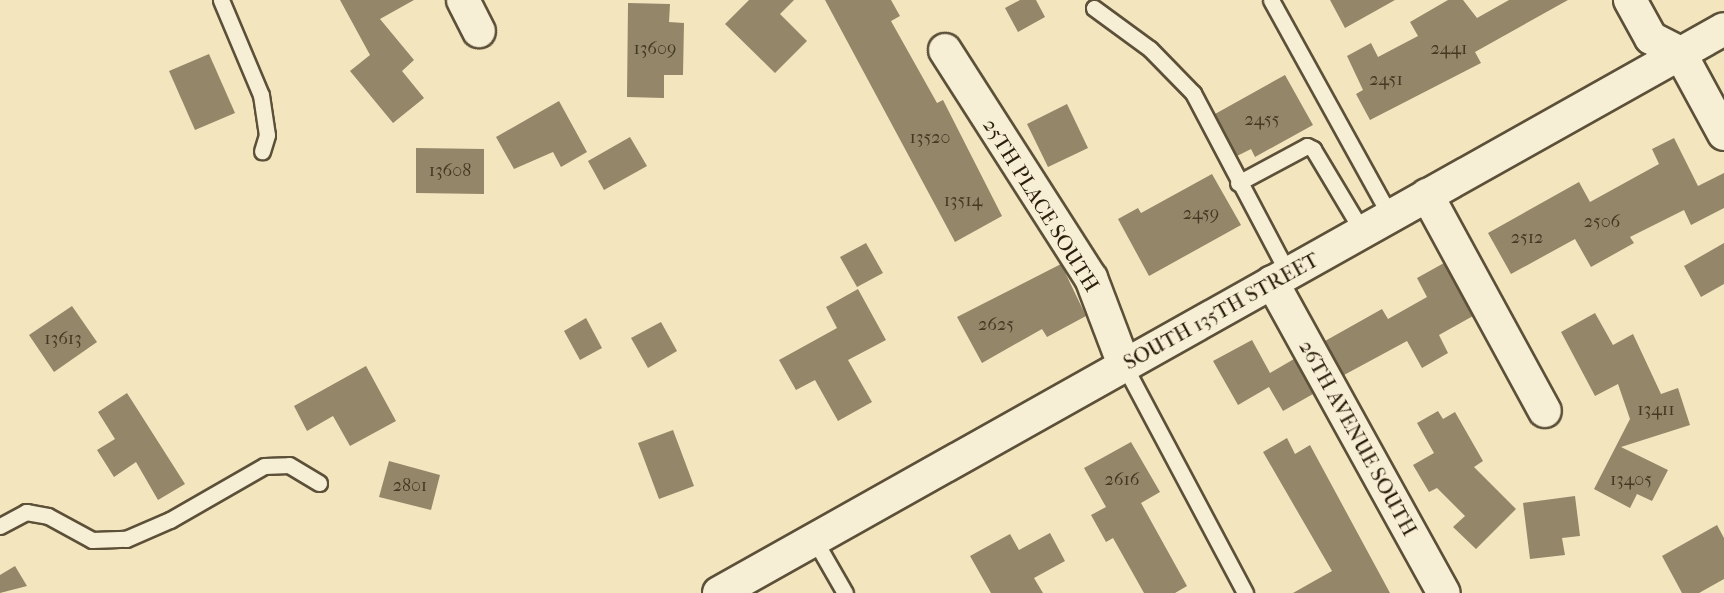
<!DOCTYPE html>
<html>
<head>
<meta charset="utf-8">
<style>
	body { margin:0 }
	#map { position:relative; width:1724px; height:593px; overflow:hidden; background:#f3e6bf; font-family:"IM FELL French Canon",serif }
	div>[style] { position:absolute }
	.building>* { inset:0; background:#938669 }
	.roads { filter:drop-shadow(2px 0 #5c5039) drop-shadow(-2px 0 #5c5039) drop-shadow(0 2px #5c5039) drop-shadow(0 -2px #5c5039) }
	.service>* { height:15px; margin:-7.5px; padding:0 7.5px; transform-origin:7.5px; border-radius:7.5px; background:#f7efd5 }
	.minor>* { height:32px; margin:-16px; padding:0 16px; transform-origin:16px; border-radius:16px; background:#f7efd5 }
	span { translate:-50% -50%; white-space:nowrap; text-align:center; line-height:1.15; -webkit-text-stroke:6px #f7efd5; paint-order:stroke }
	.number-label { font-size:18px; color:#443823 }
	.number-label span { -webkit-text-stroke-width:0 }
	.street-label { font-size:21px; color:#2a1e0c }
</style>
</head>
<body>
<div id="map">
	<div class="building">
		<i style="clip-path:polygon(340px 0,414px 0,380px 19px,414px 60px,402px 71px,424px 98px,393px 123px,350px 71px,370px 55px)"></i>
		<i style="clip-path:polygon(749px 0,794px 0,780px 14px,807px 41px,775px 73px,725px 24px)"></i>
		<i style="clip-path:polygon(825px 0,891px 0,900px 16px,891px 21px,937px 103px,943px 100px,1002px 216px,955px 242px)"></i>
		<i style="clip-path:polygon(1020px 0,1036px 0,1045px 17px,1018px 32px,1005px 8px)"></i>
		<i style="clip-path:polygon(1330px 0,1395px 0,1345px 28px)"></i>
		<i style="clip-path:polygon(1448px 0,1463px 0,1477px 18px,1509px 0,1568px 0,1475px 52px,1481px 63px,1370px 120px,1356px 94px,1363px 90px,1347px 56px,1371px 43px,1378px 57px,1418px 36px,1410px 22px)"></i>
		<i style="clip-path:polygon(628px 3px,670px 4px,669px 22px,684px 23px,683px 75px,664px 75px,664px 98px,627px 97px)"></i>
		<i style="clip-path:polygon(209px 54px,235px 113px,195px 130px,169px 71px)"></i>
		<i style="clip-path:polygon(1285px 75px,1313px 125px,1255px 157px,1251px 149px,1237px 156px,1215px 114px)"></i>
		<i style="clip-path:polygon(559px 101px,587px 152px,561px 167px,553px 152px,514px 169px,496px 137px)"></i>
		<i style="clip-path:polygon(1067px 104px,1088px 148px,1048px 167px,1027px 124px)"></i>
		<i style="clip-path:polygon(630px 137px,647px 166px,604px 190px,588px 161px)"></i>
		<i style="clip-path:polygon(1674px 138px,1698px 186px,1724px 173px,1724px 208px,1691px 225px,1684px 210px,1630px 237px,1634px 243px,1591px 267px,1575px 239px,1511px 274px,1488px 233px,1579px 182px,1590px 202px,1659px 164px,1652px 149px)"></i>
		<i style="clip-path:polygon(416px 148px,484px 149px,484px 194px,416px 193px)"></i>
		<i style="clip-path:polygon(1212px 174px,1241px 225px,1149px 276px,1118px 219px,1138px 208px,1141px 213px)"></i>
		<i style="clip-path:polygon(866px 243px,883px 273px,857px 287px,840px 257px)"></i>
		<i style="clip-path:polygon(1724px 243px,1724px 284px,1701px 297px,1684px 266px)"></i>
		<i style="clip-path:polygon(1444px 263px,1473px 316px,1439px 335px,1448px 353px,1422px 368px,1407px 341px,1344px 375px,1325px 341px,1382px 309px,1388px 319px,1427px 297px,1417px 278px)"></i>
		<i style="clip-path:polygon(1061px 264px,1086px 316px,1047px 337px,1042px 329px,982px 363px,957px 317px)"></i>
		<i style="clip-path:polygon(858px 289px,886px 340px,848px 360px,872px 402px,838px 421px,815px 380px,796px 390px,779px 360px,837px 328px,826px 307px)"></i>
		<i style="clip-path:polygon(72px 306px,97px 342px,54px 372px,29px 335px)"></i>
		<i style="clip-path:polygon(1595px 313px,1613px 345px,1633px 334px,1661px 394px,1678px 388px,1690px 425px,1621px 447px,1668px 470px,1652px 501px,1637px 494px,1630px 508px,1594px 489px,1630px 419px,1618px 384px,1595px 396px,1561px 332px)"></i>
		<i style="clip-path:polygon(586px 318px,602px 348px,580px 360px,564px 331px)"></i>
		<i style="clip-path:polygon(661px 322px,677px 351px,648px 368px,631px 338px)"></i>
		<i style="clip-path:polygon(1252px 340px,1270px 373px,1294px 359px,1313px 394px,1283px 411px,1269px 387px,1238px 405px,1213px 361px)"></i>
		<i style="clip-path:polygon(366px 366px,396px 421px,350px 446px,333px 416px,307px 431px,294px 406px)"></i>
		<i style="clip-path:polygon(127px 393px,185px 484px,158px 500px,136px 462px,114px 477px,97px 450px,115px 439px,98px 412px)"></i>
		<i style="clip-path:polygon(1438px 411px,1443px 419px,1455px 412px,1483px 461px,1474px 467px,1516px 509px,1476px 549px,1453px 527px,1465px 516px,1437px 488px,1429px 492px,1413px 465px,1434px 453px,1417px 423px)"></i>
		<i style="clip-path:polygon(673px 430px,694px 486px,659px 499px,638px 443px)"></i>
		<i style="clip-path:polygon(1287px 438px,1295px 454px,1310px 445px,1390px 593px,1293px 593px,1332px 571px,1263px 452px)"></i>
		<i style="clip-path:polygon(1131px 442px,1160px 492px,1141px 503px,1187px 586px,1175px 593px,1144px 593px,1113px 538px,1106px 542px,1091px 515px,1106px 507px,1084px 468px)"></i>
		<i style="clip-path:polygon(389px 461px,440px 475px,431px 510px,379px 497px)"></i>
		<i style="clip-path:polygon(1575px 496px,1580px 536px,1562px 538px,1565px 555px,1530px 559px,1523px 503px)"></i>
		<i style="clip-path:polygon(1717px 525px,1724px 538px,1724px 579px,1699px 593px,1682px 593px,1662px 556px)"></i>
		<i style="clip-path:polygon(1050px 533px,1065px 561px,1034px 578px,1043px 593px,991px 593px,970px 556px,1010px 534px,1019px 550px)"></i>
		<i style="clip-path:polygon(15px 566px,27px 586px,0 593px,0 575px)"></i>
	</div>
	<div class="roads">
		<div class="service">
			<i style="left:221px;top:0;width:103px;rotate:67.2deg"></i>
			<i style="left:261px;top:95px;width:40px;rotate:81.5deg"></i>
			<i style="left:267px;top:135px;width:17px;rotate:107deg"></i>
			<i style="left:1271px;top:0;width:247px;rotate:61.1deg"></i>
			<i style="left:1094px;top:8px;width:69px;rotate:36.2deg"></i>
			<i style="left:1150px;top:49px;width:62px;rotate:45.7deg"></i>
			<i style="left:1193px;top:93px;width:204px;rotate:62.2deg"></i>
			<i style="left:1238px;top:183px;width:78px;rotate:-28.2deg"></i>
			<i style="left:1307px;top:146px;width:7px;rotate:27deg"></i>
			<i style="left:1313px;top:149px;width:96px;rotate:59.1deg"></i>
			<i style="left:1124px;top:365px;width:258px;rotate:62deg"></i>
			<i style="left:0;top:526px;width:30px;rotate:-28deg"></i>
			<i style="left:26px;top:512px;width:22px;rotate:10deg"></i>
			<i style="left:48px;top:516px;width:50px;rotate:28.6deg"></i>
			<i style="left:92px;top:540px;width:34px;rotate:-2deg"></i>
			<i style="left:126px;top:539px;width:48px;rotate:-23.4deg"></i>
			<i style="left:170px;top:520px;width:108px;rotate:-29.9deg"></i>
			<i style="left:264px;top:466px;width:25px;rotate:-2deg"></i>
			<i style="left:289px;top:465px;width:35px;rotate:31deg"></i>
			<i style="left:814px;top:539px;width:62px;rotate:60.1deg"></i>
		</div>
		<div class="minor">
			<i style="left:463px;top:0;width:35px;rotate:63deg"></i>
			<i style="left:1630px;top:0;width:43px;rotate:61.1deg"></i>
			<i style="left:1651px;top:38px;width:33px;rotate:27deg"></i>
			<i style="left:1680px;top:53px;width:92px;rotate:61.5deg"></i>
			<i style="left:945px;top:50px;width:271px;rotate:57.4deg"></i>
			<i style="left:1091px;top:278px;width:93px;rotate:69.2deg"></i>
			<i style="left:1427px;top:195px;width:246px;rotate:61.4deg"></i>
			<i style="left:1272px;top:282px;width:355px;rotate:61.1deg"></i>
			<i style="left:719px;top:593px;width:1152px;rotate:-29.3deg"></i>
		</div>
	</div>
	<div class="number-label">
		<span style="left:655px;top:49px">13609</span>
		<span style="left:1449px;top:49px">2441</span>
		<span style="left:1386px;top:80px">2451</span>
		<span style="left:1262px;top:120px">2455</span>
		<span style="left:930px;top:138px">13520</span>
		<span style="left:450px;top:171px">13608</span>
		<span style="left:963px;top:201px">13514</span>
		<span style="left:1201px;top:214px">2459</span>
		<span style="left:1602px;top:222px">2506</span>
		<span style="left:1527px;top:238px">2512</span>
		<span style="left:996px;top:325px">2625</span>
		<span style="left:63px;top:339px">13613</span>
		<span style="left:1656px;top:410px">13411</span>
		<span style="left:1122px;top:480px">2616</span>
		<span style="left:1631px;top:480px">13405</span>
		<span style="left:410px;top:486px">2801</span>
	</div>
	<div class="street-label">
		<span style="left:1041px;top:205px;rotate:58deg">25TH PLACE SOUTH</span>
		<span style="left:1221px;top:311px;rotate:-29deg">SOUTH 135TH STREET</span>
		<span style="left:1358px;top:438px;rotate:61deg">26TH AVENUE SOUTH</span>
	</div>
</div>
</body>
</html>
